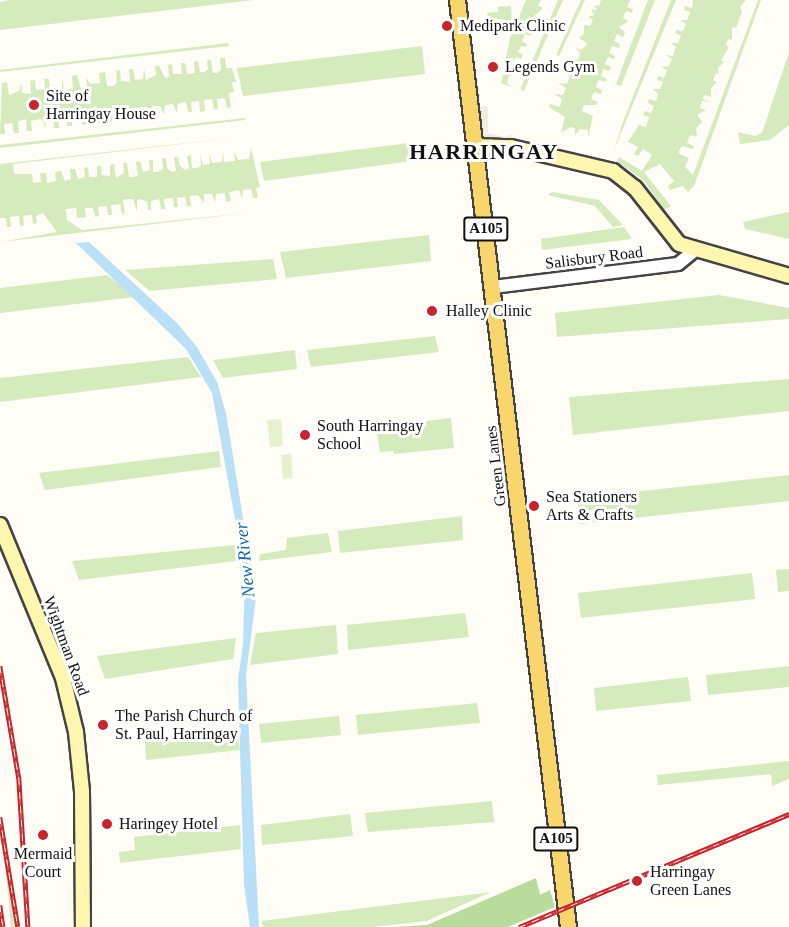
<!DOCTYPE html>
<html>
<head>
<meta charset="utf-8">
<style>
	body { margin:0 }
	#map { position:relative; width:789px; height:927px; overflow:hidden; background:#fffdf5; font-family:"Times New Roman",serif }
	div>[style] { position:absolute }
	.green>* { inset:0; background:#d5ebbd }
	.forest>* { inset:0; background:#b9dc9c }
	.pitch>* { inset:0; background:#e6f2cf }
	.plaza>* { inset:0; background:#f1ede2 }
	.water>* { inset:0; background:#b9e0f7 }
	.roads { filter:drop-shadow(2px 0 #444) drop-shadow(-2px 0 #444) drop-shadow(0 2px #444) drop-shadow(0 -2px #444) }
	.tertiary>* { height:12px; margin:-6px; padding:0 6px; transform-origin:6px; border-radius:6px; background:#fff }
	.secondary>* { height:14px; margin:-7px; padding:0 7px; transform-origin:7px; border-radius:7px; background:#fff6b0 }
	.primary>* { height:15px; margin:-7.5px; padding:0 7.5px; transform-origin:7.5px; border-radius:7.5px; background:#f9d66b }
	.rail>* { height:4.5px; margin-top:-2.25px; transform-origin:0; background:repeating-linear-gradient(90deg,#fff 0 7px,#c4262e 0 14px); box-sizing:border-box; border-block:2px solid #c4262e }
	.dots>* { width:16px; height:16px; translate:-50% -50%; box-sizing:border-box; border:3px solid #fff; border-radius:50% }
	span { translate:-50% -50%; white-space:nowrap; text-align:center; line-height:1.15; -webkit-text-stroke:6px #fff; paint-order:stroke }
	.shield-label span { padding:2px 4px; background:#fff; border:2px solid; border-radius:4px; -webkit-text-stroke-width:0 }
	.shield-label { font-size:15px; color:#111; font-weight:700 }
	.poi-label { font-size:16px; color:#111 }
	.left { translate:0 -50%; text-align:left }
	.street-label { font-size:16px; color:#111 }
	.water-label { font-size:18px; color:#1768a6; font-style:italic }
	.district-label { font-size:22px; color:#111; font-weight:700; letter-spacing:1.5px }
</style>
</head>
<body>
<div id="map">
	<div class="green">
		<i style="clip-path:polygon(9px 0,254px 0,0 30px,0 2px)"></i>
		<i style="clip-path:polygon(526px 0,541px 0,538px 6px,543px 8px,533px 17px,538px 20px,536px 25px,531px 22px,527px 29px,532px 32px,531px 36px,525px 34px,522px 41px,527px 44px,526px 47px,521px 46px,518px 52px,523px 55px,521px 59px,516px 57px,512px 64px,518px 67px,517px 70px,511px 68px,510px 72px,515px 74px,509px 76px,507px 83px,511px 87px,501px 83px,510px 38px)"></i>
		<i style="clip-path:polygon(558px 0,563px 0,524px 91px,520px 90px)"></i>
		<i style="clip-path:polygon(581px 0,585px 0,559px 56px,556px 55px)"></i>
		<i style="clip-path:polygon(601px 0,630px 0,627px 7px,633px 9px,632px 13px,626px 11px,623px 18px,629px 21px,619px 27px,625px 32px,623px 37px,617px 34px,614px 41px,620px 44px,619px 48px,612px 46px,609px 53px,615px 56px,614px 59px,608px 57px,605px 64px,611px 67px,609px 71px,603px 69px,601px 76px,607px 79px,605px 82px,599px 80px,597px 83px,596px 87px,602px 90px,601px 94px,594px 92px,591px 99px,598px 102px,596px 105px,584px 105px,582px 111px,593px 116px,588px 138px,588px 130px,580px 129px,575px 135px,575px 128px,570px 127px,561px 133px,565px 117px,549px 107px,550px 104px,560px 107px,562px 99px,554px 94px,563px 95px,566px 88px,558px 83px,567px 84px,570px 76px,563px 73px,564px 70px,570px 71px,573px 64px,568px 62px,569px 58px,578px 60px,580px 53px,575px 47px,581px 50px,586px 46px,587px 43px,579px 38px,584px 34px,584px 25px,590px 26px,593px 20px,588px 17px,594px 15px,591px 10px,597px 10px,594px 5px,599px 6px)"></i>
		<i style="clip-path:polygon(648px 0,655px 0,621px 86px,616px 84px)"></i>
		<i style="clip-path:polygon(671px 0,676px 0,614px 150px,623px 122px)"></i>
		<i style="clip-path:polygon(693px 0,746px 0,740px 7px,742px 12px,736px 28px,732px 27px,732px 40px,728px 39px,726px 45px,729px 47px,721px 60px,724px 62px,718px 68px,719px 74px,716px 73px,713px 80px,717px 82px,711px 88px,711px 97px,704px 95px,703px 99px,710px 102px,702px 101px,700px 108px,706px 110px,697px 115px,702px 122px,696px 128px,697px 137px,690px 135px,687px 143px,694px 146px,692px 149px,682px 146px,678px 153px,689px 158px,685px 167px,693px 175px,758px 0,761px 0,694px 186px,688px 192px,683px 186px,670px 190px,668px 186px,674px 181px,660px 164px,644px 172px,671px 206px,664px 210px,644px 181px,617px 161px,619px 157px,642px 171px,652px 155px,643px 149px,638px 156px,634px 154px,638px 147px,628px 142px,639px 125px,646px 127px,649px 117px,643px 115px,645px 111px,651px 113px,654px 106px,648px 103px,649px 99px,656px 101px,658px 94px,653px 89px,660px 89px,663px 82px,657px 80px,658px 76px,664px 78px,667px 70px,661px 67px,669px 66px,672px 59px,666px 55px,673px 56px,676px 47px,671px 43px,678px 43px,681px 36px,675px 33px,676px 30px,683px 31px,686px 24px,680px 20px,687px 20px,690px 12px,684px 10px,685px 6px,692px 8px)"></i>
		<i style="clip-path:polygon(511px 6px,512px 21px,488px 17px,487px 13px,498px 12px,498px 7px)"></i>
		<i style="clip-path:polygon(228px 43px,229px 46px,0 72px,0 70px)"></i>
		<i style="clip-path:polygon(422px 46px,425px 74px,243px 96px,237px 68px)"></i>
		<i style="clip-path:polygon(789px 52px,789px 125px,770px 140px,740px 144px,738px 132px,755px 136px,762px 133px)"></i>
		<i style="clip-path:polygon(220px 58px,225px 58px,226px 68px,232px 68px,236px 82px,232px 82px,234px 92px,229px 93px,231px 107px,227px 108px,225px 98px,217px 99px,218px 109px,214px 109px,212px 99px,204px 100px,205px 111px,200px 112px,199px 101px,191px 102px,192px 112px,188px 112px,186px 102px,178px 104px,177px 113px,173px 104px,165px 105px,164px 115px,160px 106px,152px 106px,153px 116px,149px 117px,147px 107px,137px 108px,138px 118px,134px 109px,130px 110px,125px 110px,126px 120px,122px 120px,121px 111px,112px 112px,113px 121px,109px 122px,107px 109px,99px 110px,100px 123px,96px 123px,94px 111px,86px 115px,87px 124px,82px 125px,81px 115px,72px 116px,72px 126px,67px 126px,66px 116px,58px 117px,59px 128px,54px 128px,53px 117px,49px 117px,45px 119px,46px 129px,42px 119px,35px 120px,31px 121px,32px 131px,27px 131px,26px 120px,22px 120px,18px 122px,19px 133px,14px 133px,12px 123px,4px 124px,5px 134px,0 134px,2px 83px,7px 82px,9px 95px,19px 91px,21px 83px,22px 93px,31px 94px,30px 81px,35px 80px,36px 90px,45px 89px,44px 79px,49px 79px,50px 88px,62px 90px,62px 77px,64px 90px,73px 89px,72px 76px,77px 75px,81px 89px,87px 86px,86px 77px,90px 84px,100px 83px,99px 73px,105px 72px,107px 86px,113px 86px,117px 83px,116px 71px,120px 70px,121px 81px,130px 82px,129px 69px,133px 69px,135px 80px,143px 79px,144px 68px,146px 80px,156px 75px,155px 66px,159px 66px,165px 78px,169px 77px,168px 65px,172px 64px,173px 74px,182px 74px,181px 63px,185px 63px,187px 74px,195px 73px,194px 62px,198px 61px,200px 72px,204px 72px,208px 70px,207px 60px,211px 60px,213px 73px,217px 73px,221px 70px)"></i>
		<i style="clip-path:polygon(245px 118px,245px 120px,0 148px,0 145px)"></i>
		<i style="clip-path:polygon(249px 136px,13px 164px,14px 174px,32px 174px,33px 183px,41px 182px,40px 173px,46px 173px,47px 183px,56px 181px,55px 172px,61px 171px,65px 181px,71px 179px,70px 169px,75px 169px,78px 179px,85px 177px,84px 168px,88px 167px,89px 177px,97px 177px,97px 166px,101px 166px,102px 175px,110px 176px,110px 165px,114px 164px,116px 178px,124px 173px,123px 163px,127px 163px,129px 177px,133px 177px,138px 176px,136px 162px,140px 161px,143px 172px,150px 170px,149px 160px,153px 160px,153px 172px,158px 172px,163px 168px,162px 159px,166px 158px,167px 168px,172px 172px,176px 171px,174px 157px,178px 157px,180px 166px,185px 170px,189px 169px,187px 156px,191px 155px,192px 168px,196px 168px,201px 166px,200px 154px,203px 165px,210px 164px,209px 154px,212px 163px,222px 162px,223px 152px,224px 162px,235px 161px,234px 151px,238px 160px,249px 159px,251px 148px,260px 187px,256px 188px,258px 198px,253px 198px,251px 189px,243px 190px,242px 199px,239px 190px,229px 192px,231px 201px,226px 202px,225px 193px,216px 194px,215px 203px,212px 194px,204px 194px,204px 203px,198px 195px,190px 196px,191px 206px,187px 206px,185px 197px,177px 198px,178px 207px,174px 207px,173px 198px,164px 199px,165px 209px,161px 209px,159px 199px,151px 201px,151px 210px,148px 210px,147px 202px,141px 199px,137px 200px,137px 212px,133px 199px,128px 199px,123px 200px,125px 213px,122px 214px,120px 204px,111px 205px,112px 215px,108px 215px,107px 206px,98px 207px,99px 216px,95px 217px,93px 208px,85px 208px,86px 217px,77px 218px,76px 208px,66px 209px,67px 220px,82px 230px,265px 211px,0 242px,57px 232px,43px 213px,36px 216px,37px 223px,33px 224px,32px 215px,23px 216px,24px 225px,20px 226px,19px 216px,10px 217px,11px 227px,7px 227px,6px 218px,0 218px,0 164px)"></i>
		<i style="clip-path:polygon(416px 142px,420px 160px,264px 181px,260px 162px)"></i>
		<i style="clip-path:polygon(552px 192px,599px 200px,623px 225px,613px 227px,595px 206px,548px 195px)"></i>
		<i style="clip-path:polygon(789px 212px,789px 239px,745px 229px,743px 222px)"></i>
		<i style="clip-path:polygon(624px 227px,632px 239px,542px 250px,541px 239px)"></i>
		<i style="clip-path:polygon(429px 235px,431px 261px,286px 278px,280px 252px)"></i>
		<i style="clip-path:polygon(273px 259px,277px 279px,150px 291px,125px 270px)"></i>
		<i style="clip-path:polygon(107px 275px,135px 297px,0 313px,0 288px)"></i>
		<i style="clip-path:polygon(719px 295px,789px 308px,789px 319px,557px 337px,555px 313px)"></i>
		<i style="clip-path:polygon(435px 336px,439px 352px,311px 367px,307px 350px)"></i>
		<i style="clip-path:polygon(295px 350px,297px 369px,223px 378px,213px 360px)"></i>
		<i style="clip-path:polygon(188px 357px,201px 377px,0 402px,0 378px)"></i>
		<i style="clip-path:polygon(789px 379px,789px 411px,573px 435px,569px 397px)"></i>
		<i style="clip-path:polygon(451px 418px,454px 448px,394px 454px,393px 451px,380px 452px,376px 427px)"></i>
		<i style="clip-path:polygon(219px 451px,221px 467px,45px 490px,39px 473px)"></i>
		<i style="clip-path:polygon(789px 475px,789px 501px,580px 524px,578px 498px)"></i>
		<i style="clip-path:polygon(462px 516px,463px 540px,340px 553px,338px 531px)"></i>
		<i style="clip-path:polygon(328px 533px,332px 552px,259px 561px,260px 554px,286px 550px,287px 538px)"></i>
		<i style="clip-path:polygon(235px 545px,236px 561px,79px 580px,72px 561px)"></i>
		<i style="clip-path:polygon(789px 569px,789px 591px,778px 592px,776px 570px)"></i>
		<i style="clip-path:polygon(752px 573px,755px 599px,581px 618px,578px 593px)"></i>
		<i style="clip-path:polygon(465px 613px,469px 637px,348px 650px,347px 625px)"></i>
		<i style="clip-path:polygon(336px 625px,338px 654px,250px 665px,256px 633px)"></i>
		<i style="clip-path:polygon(236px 638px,233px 659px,105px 679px,97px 656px)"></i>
		<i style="clip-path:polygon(789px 666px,789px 687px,708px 695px,706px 675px)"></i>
		<i style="clip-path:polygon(688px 677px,691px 701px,596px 711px,594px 688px)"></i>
		<i style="clip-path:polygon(477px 703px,480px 723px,358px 735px,356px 715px)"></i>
		<i style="clip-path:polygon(339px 716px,341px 735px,261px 743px,259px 724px)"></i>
		<i style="clip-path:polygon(237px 729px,240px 750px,146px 760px,145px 739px)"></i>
		<i style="clip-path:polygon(789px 761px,789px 779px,772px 786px,771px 774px,658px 785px,657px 775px)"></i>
		<i style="clip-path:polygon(492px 801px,494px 822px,368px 832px,365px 813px)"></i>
		<i style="clip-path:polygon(350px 814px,353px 836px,262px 845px,261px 825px)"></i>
		<i style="clip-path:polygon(240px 825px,241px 849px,120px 863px,119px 852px,135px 850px,134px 837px)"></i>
		<i style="clip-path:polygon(4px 852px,9px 876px,14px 927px,11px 927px)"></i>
		<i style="clip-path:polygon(491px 892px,427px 921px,373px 927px,263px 927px,261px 921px)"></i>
	</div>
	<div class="forest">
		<i style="clip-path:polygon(536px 878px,540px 895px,550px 890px,555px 907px,508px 927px,392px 927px,427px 925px)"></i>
	</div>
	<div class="pitch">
		<i style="clip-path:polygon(281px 419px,283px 446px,270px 447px,267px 420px)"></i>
		<i style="clip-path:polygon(291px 454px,293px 478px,283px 479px,281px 455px)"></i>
	</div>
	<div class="plaza">
		<i style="clip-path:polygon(477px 107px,488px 107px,488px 133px,505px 137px,513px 133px,510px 143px,481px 141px)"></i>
	</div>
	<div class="water">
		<i style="clip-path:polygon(89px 242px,177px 323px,197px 347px,217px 382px,226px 413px,256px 598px,246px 675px,259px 927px,250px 927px,244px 884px,238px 679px,243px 644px,245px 574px,212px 393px,186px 349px,76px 243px)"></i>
	</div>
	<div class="roads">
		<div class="tertiary">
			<i style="left:493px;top:287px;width:186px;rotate:-7.1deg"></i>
			<i style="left:678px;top:264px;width:22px;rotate:-39deg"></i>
		</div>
		<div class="secondary">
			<i style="left:476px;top:146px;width:35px;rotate:2deg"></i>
			<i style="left:511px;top:147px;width:105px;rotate:13.2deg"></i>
			<i style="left:613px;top:171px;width:28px;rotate:38deg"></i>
			<i style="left:635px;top:188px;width:71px;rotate:51.8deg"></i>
			<i style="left:679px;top:244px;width:115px;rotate:16.2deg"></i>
			<i style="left:0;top:525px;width:165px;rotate:67.6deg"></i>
			<i style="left:63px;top:678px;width:56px;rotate:76.5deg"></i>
			<i style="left:76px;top:732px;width:59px;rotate:84.2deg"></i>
			<i style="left:82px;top:791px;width:136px;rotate:89.6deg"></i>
		</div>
		<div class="primary">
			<i style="left:457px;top:0;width:934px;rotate:83.17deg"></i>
		</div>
	</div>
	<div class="rail">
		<i style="left:0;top:666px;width:114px;rotate:80.4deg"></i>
		<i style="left:19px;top:778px;width:149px;rotate:86.5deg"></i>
		<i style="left:0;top:817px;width:111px;rotate:80.7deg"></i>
		<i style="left:0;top:905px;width:22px;rotate:82deg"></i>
		<i style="left:519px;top:927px;width:293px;rotate:-22.7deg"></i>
	</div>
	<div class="dots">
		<i style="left:447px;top:26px;background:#c4262e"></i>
		<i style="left:493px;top:67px;background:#c4262e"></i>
		<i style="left:34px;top:105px;background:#c4262e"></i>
		<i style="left:432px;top:311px;background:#c4262e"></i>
		<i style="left:305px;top:435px;background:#c4262e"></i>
		<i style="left:534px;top:506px;background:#c4262e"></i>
		<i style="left:103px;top:725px;background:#c4262e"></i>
		<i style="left:107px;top:824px;background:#c4262e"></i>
		<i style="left:43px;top:835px;background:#c4262e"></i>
		<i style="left:637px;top:881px;background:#c4262e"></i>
	</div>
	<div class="shield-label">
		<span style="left:486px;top:229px">A105</span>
		<span style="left:556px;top:839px">A105</span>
	</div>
	<div class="poi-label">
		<span class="left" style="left:460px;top:26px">Medipark Clinic</span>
		<span class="left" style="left:505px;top:67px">Legends Gym</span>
		<span class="left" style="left:46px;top:105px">Site of<br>Harringay House</span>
		<span class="left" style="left:446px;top:311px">Halley Clinic</span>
		<span class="left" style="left:317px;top:435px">South Harringay<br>School</span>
		<span class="left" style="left:546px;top:506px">Sea Stationers<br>Arts &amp; Crafts</span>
		<span class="left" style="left:115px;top:725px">The Parish Church of<br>St. Paul, Harringay</span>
		<span class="left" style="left:119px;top:824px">Haringey Hotel</span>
		<span style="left:43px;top:863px">Mermaid<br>Court</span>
		<span class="left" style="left:650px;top:881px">Harringay<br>Green Lanes</span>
	</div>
	<div class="street-label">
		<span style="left:594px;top:258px;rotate:-7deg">Salisbury Road</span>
		<span style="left:496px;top:466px;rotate:-97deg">Green Lanes</span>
		<span style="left:66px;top:646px;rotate:70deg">Wightman Road</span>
	</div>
	<div class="water-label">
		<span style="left:245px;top:560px;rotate:-96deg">New River</span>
	</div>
	<div class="district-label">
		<span style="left:484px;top:152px">HARRINGAY</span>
	</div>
</div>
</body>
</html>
